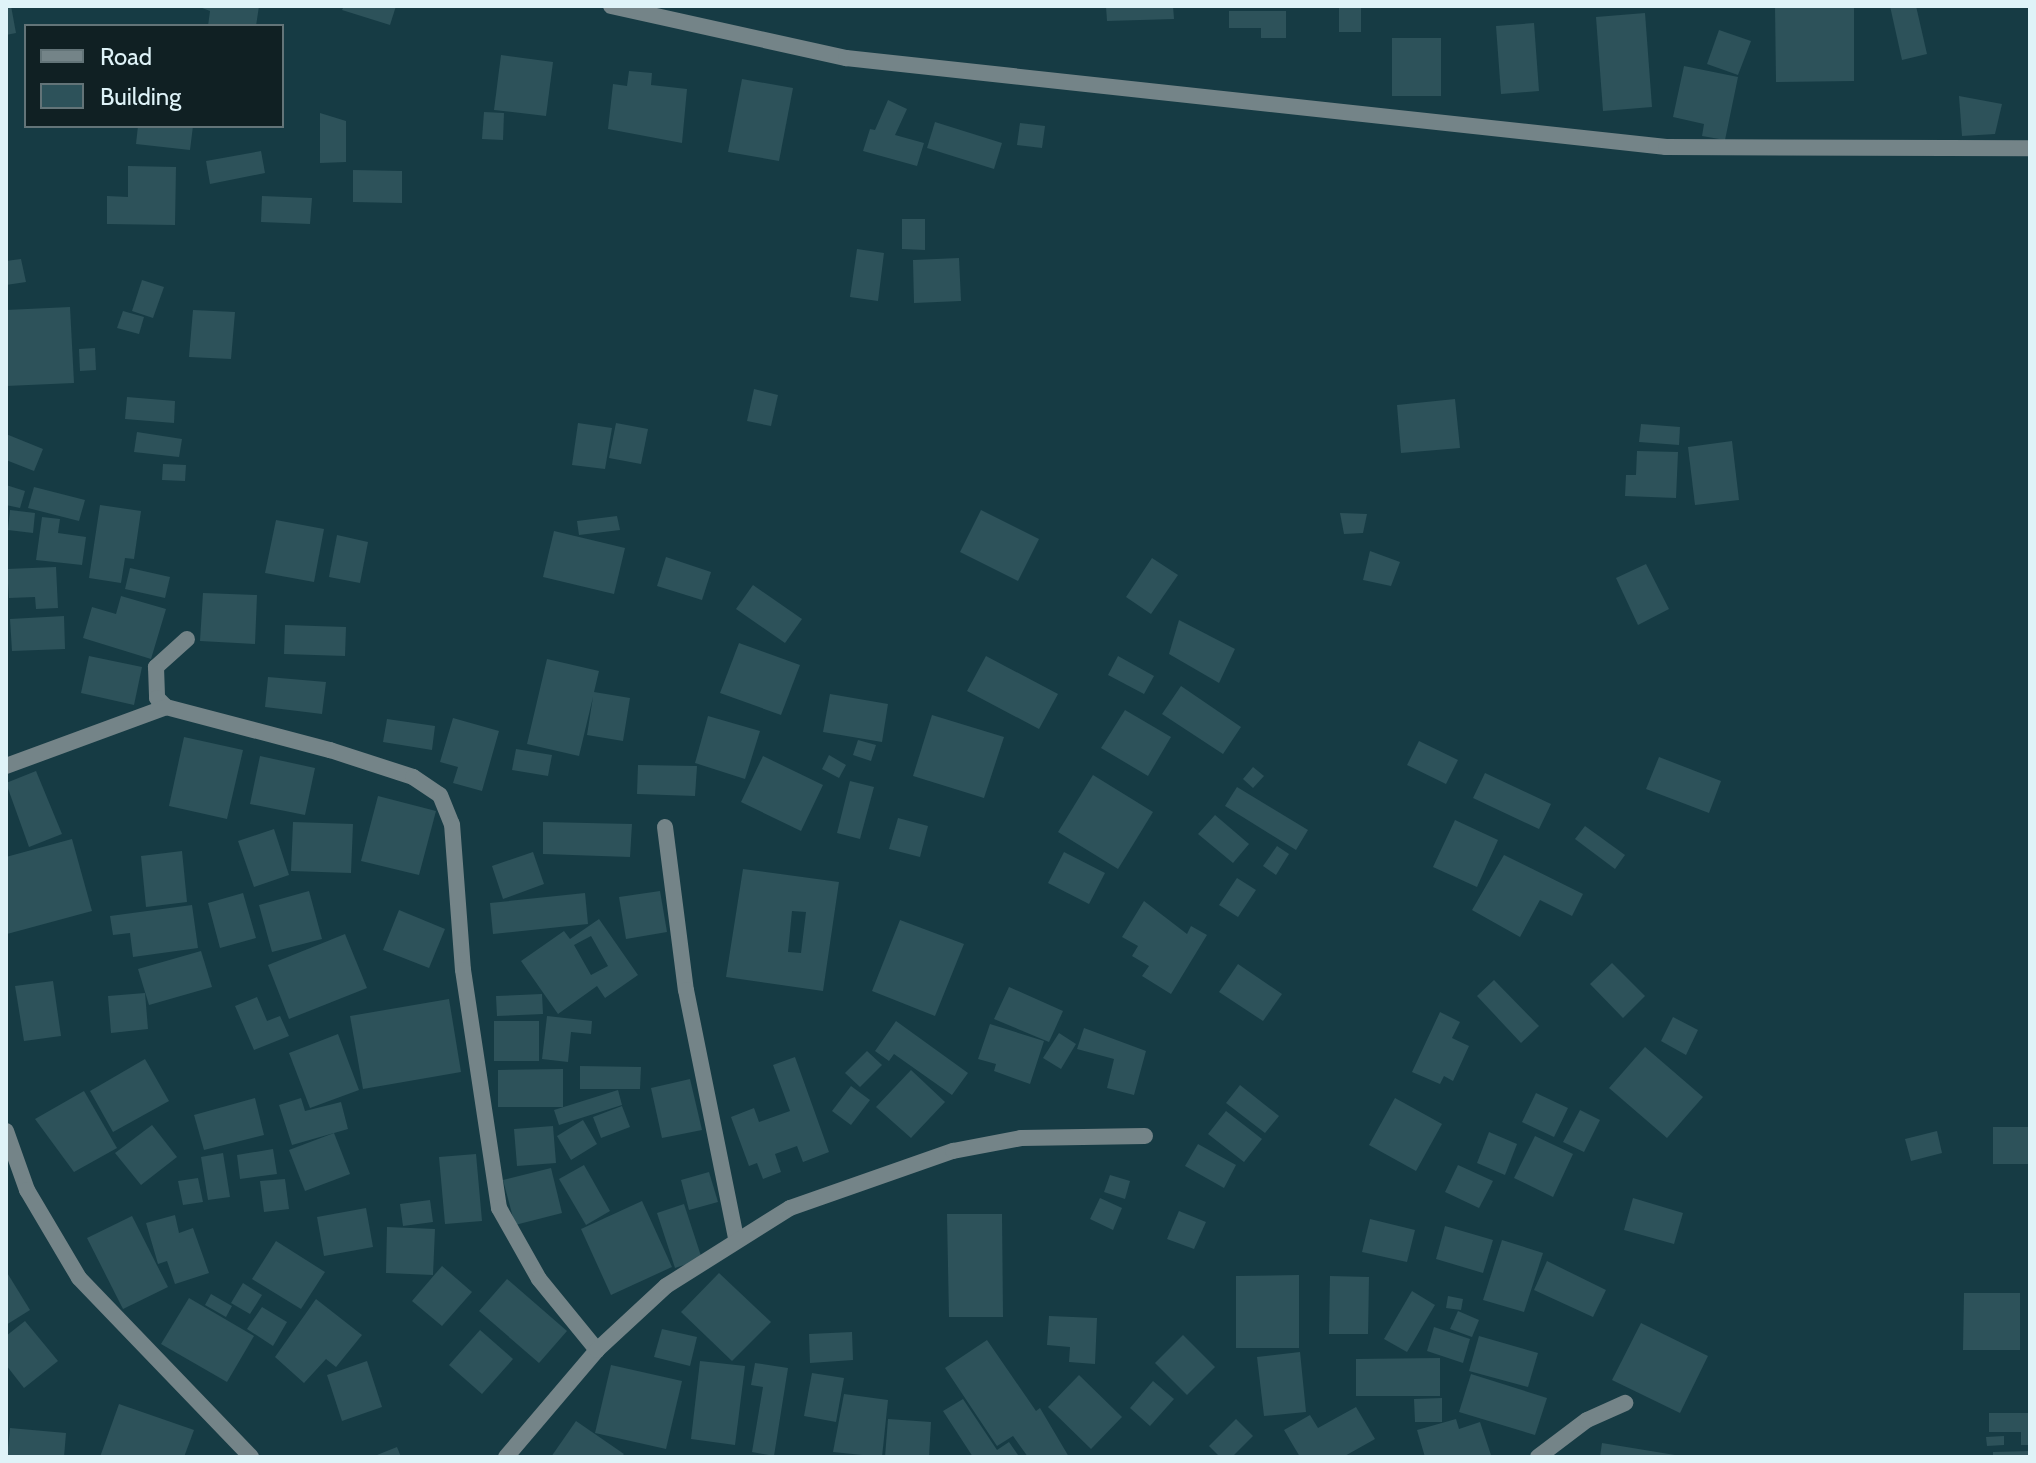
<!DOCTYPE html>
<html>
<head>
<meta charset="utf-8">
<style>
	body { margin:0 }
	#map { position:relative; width:2036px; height:1463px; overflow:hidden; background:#163b44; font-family:Cabin,sans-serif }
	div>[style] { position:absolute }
	.building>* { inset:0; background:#2d525a }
	.minor>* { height:16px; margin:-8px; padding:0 8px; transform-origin:8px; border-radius:8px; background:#748488 }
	span { translate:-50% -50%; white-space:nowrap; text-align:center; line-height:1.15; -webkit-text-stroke:7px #102023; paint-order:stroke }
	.frame { position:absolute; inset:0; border:8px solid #dff3f8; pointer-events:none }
	.legend { position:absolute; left:24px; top:24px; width:260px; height:104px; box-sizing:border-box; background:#102023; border:2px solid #637478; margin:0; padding:10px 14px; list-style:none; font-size:24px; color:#dff3f8 }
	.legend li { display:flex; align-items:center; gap:16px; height:40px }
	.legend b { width:40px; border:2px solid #637478 }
</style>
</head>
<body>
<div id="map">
	<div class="building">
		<i style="clip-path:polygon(6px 6px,11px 6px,16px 33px,6px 35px)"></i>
		<i style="clip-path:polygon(197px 6px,259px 6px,256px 26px,208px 26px,210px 11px)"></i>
		<i style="clip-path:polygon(344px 6px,396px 6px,390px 25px,342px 10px)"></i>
		<i style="clip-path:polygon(1106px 6px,1173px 6px,1174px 19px,1107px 21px)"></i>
		<i style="clip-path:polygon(1339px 6px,1361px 6px,1361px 32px,1339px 32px)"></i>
		<i style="clip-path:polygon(1775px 6px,1854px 6px,1854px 81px,1776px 82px)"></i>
		<i style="clip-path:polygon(1890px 6px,1916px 6px,1927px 54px,1902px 60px)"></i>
		<i style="clip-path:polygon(1229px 11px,1286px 11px,1286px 38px,1261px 38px,1261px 28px,1229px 28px)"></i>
		<i style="clip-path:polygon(1645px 13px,1652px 107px,1603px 111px,1596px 17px)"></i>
		<i style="clip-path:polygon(1534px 23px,1539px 91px,1501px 94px,1496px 26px)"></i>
		<i style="clip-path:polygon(1719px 30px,1751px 41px,1738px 75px,1707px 64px)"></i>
		<i style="clip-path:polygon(1392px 38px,1441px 38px,1441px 96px,1392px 96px)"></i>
		<i style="clip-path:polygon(501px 55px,553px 62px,546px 116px,494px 110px)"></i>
		<i style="clip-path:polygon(1684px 66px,1738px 77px,1725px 140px,1702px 136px,1704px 124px,1673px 117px)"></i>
		<i style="clip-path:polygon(629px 71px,652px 73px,651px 85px,687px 89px,682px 143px,608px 129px,613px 84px,627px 86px)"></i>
		<i style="clip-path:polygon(742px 79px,793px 88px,779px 161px,728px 152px)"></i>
		<i style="clip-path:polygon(1959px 96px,2002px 104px,1995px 134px,1962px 136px)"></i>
		<i style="clip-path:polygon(888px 100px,907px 109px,895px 135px,924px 143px,917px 166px,863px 151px,870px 129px,875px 130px)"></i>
		<i style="clip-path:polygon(484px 112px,504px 113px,503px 140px,482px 139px)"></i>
		<i style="clip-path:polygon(320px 113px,346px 121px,346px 162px,320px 163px)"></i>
		<i style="clip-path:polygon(935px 122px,1002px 143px,994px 169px,927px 148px)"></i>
		<i style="clip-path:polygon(1020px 123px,1045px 126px,1042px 148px,1017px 145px)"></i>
		<i style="clip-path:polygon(138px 126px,193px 126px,190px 150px,136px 144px)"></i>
		<i style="clip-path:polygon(261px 151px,265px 173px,210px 184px,206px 161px)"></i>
		<i style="clip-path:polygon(128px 166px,176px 167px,175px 225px,107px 224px,107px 196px,128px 197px)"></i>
		<i style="clip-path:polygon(353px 170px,402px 171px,402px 203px,353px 202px)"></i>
		<i style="clip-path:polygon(262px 196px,312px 198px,310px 224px,261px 222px)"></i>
		<i style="clip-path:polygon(902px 219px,925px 219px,925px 250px,902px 249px)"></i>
		<i style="clip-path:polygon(857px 249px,884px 253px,878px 301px,850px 297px)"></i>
		<i style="clip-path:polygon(959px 258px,961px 301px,914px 303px,913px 260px)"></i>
		<i style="clip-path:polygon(21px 259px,26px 282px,6px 285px,6px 261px)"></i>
		<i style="clip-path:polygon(142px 280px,164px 287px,153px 318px,132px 311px)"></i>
		<i style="clip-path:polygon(70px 307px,74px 383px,6px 386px,6px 310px)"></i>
		<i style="clip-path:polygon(193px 310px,235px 312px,231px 359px,189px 357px)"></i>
		<i style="clip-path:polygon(123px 311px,144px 317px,139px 334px,117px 328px)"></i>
		<i style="clip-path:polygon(95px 348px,96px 370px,80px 371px,79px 349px)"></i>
		<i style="clip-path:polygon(754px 389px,778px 395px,771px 426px,747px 421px)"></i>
		<i style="clip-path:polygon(127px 397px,175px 401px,174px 423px,125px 419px)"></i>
		<i style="clip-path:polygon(1455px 399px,1460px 448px,1401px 453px,1397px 405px)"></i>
		<i style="clip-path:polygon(578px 423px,612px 428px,605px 469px,572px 465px)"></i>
		<i style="clip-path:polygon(616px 423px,648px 429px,641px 464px,609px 458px)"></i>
		<i style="clip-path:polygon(1641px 424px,1680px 427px,1679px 445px,1639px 442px)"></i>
		<i style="clip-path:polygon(137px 432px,182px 439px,179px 457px,134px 452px)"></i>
		<i style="clip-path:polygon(6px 434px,43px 449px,34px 471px,6px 460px)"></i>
		<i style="clip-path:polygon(1732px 441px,1739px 500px,1695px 505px,1688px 447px)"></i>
		<i style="clip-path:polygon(1637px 451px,1678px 452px,1676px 498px,1625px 496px,1626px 475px,1636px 475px)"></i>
		<i style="clip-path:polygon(163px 464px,186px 465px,185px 481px,162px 480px)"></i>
		<i style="clip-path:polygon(6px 485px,25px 491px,20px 508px,6px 505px)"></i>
		<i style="clip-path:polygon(34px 487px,85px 500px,79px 521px,28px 508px)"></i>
		<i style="clip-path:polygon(100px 505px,141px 511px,134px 559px,125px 558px,121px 583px,89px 578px)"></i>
		<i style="clip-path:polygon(10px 510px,35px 513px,33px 533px,8px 530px)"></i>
		<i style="clip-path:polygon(981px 510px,1039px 539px,1018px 581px,960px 552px)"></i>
		<i style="clip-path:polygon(1340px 513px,1367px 514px,1363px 533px,1344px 534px)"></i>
		<i style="clip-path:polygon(617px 516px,620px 530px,579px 535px,577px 521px)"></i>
		<i style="clip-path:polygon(42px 517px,60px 519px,58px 533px,86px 537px,82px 565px,36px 560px)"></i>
		<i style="clip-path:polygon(276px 520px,324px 529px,314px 582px,265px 573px)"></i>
		<i style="clip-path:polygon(554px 531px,625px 548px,614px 594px,543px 577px)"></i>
		<i style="clip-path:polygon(337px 535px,368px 542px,360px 583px,329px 577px)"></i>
		<i style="clip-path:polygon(1370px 551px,1400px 562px,1391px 586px,1363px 580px)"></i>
		<i style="clip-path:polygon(666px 557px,711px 572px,702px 600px,657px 586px)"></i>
		<i style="clip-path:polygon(1152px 558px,1178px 575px,1151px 614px,1126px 597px)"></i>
		<i style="clip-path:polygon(1646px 564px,1669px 609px,1638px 625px,1616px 578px)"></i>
		<i style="clip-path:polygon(56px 567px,58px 608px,36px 609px,35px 597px,9px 598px,7px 569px)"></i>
		<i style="clip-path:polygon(130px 568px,170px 577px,165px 598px,125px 589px)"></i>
		<i style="clip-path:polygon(753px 585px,802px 619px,785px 643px,736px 609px)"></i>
		<i style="clip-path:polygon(203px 593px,257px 595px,255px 644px,200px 641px)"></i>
		<i style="clip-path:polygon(121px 596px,166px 609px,151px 659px,83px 638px,92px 607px,116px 614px)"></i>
		<i style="clip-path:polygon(64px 616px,65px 649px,12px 651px,10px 619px)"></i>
		<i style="clip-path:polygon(1179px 620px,1235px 649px,1219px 683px,1169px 654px)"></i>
		<i style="clip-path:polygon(285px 625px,346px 627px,345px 656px,284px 654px)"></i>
		<i style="clip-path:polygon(739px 643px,800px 665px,781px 715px,720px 693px)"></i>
		<i style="clip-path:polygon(89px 656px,142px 667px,134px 705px,81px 693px)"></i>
		<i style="clip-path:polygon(986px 656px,1058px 694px,1039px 729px,967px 691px)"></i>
		<i style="clip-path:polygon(1118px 656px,1154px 676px,1144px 694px,1108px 675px)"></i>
		<i style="clip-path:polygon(547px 659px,599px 671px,594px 692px,630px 698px,623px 741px,587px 735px,593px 697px,579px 756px,527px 744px)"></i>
		<i style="clip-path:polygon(268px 677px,326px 682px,322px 714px,265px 707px)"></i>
		<i style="clip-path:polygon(1181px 686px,1241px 727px,1223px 754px,1162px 714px)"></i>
		<i style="clip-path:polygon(830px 694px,888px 704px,882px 742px,823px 732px)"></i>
		<i style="clip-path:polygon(1125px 710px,1171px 737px,1148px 776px,1101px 748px)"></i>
		<i style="clip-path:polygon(932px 715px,1004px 737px,984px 798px,913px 776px)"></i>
		<i style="clip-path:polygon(708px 716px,760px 731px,745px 779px,695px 763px)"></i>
		<i style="clip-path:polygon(453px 718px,499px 731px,482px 791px,453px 783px,458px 767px,440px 762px)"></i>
		<i style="clip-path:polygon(387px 719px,435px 726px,432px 750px,383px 742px)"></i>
		<i style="clip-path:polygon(184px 737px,243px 750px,227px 819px,169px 806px)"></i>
		<i style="clip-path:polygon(858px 740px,876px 745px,871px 761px,853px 755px)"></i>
		<i style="clip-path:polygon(1419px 741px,1458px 760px,1446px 784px,1407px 765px)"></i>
		<i style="clip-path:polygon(516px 749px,552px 755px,548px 776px,512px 770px)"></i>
		<i style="clip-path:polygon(829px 755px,846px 765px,839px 778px,822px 769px)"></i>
		<i style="clip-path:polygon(260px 756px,315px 768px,305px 815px,250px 804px)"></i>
		<i style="clip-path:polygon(763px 756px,823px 785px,801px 831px,741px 802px)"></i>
		<i style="clip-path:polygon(1659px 757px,1721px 781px,1709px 813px,1646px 789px)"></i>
		<i style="clip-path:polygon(638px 765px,697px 766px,695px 796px,637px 794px)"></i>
		<i style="clip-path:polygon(1253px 767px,1264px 776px,1253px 788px,1243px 779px)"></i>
		<i style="clip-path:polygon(36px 771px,62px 834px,29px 847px,6px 783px)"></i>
		<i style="clip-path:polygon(1485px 773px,1551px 804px,1539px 829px,1473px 798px)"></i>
		<i style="clip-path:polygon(1093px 775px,1153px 812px,1118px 869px,1058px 832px)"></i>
		<i style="clip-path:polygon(850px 781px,874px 787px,860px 839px,837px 833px)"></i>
		<i style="clip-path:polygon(1237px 787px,1308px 830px,1296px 850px,1225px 806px)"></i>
		<i style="clip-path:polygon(378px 796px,436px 811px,419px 875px,361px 861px)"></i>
		<i style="clip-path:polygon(1215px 815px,1249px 844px,1233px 863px,1198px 834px)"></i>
		<i style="clip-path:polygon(898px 818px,928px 826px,920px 857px,889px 849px)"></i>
		<i style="clip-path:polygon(1455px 820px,1498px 840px,1477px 887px,1433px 867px)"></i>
		<i style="clip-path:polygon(293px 822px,353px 824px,351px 873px,291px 871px)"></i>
		<i style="clip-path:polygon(543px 822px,632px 824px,630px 857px,543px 854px)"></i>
		<i style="clip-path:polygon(1585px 826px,1625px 855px,1615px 869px,1575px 839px)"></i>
		<i style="clip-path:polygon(274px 829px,289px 875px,254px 887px,238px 841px)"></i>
		<i style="clip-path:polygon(72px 839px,92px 911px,7px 934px,6px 857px)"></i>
		<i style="clip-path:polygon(1277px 846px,1289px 854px,1276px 875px,1263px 866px)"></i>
		<i style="clip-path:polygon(182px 851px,187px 902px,146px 907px,141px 856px)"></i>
		<i style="clip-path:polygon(533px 852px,544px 884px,503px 899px,492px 866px)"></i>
		<i style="clip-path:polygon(1064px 852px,1105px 873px,1089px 904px,1048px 883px)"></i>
		<i style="clip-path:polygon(1504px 855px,1583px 894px,1572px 916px,1540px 900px,1520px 937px,1472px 910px)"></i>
		<i style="clip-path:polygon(evenodd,743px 869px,839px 882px,823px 991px,726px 977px,743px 869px,792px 911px,806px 912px,801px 953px,788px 952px,792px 911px)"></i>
		<i style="clip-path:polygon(1237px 878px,1256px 890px,1238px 917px,1219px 905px)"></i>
		<i style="clip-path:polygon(309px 891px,322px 939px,272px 952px,259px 905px)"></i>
		<i style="clip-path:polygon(660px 891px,667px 932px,626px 939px,619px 897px)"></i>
		<i style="clip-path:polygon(243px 893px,256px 938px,220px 948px,208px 903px)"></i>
		<i style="clip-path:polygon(585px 893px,588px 924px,493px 934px,490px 903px)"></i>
		<i style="clip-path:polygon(1144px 901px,1187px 934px,1191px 926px,1207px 935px,1171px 994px,1142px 976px,1149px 966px,1132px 956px,1138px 946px,1122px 937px)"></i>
		<i style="clip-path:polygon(192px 905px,198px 948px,133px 957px,130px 933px,113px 935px,110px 916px)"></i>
		<i style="clip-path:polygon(399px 910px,445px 929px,429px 968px,383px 950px)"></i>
		<i style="clip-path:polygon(evenodd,599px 919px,638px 975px,605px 998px,597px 986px,558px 1014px,521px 961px,564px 931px,570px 939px,599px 919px,591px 936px,608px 966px,591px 975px,574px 945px,591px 936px)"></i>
		<i style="clip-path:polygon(900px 920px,964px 944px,935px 1016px,872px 991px)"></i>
		<i style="clip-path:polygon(345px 934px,367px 988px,289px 1019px,268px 965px)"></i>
		<i style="clip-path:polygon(201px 951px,212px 987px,149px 1005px,138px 969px)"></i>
		<i style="clip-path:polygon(1612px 963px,1645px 996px,1623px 1018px,1590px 984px)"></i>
		<i style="clip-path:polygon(1238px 964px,1282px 994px,1263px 1021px,1219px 992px)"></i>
		<i style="clip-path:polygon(1494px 980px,1539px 1026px,1521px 1043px,1477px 996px)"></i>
		<i style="clip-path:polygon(53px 981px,61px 1036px,24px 1041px,15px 986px)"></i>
		<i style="clip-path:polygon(1009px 987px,1063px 1011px,1049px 1042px,994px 1019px)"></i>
		<i style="clip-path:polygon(145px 993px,148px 1029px,111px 1033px,108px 996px)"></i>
		<i style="clip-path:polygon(542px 994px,543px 1014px,497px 1016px,496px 996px)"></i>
		<i style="clip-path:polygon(257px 997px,267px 1021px,280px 1016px,289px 1036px,254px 1050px,235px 1006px)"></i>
		<i style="clip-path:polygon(449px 999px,461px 1072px,363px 1089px,350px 1016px)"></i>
		<i style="clip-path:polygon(1440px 1012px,1460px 1022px,1452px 1038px,1469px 1046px,1453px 1081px,1444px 1076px,1440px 1084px,1412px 1072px)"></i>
		<i style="clip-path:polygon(547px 1016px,592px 1021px,591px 1034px,571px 1032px,568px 1062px,542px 1059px)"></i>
		<i style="clip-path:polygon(1673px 1017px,1698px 1030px,1686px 1055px,1661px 1041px)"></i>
		<i style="clip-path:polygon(494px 1021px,539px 1021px,539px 1061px,494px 1061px)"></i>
		<i style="clip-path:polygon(896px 1021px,968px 1073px,952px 1095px,894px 1054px,889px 1061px,875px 1051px)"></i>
		<i style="clip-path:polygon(990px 1024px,1044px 1041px,1030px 1084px,994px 1071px,996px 1064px,978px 1059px)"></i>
		<i style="clip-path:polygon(1084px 1028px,1146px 1051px,1134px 1095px,1107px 1088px,1114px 1059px,1077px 1049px)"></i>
		<i style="clip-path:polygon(1059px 1033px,1076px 1044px,1061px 1069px,1043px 1058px)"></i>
		<i style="clip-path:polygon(338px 1034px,359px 1090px,310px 1108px,289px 1053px)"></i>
		<i style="clip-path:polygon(1645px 1047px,1703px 1097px,1667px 1138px,1609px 1088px)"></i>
		<i style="clip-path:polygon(867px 1051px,882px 1065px,860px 1087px,845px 1073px)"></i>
		<i style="clip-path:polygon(795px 1057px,829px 1152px,803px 1162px,797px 1146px,775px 1154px,781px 1172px,763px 1179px,757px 1163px,749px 1166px,731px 1117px,754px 1108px,759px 1122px,790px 1111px,773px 1065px)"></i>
		<i style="clip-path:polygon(145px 1059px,169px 1101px,113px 1132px,90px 1091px)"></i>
		<i style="clip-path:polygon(580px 1066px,641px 1067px,640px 1089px,580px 1089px)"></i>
		<i style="clip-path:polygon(563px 1069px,563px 1107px,498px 1107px,498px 1070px)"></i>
		<i style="clip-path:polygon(911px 1070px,945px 1102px,911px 1138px,876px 1107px)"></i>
		<i style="clip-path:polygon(690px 1079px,702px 1130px,662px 1138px,651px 1088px)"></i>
		<i style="clip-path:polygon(1240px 1085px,1279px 1116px,1265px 1133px,1226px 1103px)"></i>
		<i style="clip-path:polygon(851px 1086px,870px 1100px,851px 1125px,832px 1111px)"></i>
		<i style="clip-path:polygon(618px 1090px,622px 1105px,559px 1125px,554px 1110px)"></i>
		<i style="clip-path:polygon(84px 1091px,117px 1148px,74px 1172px,35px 1119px)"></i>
		<i style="clip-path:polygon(1536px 1093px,1568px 1108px,1554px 1137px,1522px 1122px)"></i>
		<i style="clip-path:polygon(255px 1098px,264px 1135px,204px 1150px,194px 1115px)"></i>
		<i style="clip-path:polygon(301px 1098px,305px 1111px,341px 1102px,348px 1129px,292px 1145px,279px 1105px)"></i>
		<i style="clip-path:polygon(1395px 1098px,1442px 1124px,1416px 1171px,1369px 1145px)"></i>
		<i style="clip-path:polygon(622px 1106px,630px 1127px,601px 1138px,593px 1117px)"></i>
		<i style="clip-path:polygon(1580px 1110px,1600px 1120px,1584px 1152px,1563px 1142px)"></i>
		<i style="clip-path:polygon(1226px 1111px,1262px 1139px,1244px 1162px,1208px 1134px)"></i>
		<i style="clip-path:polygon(583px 1120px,597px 1144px,571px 1160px,557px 1136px)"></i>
		<i style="clip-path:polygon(152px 1125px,177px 1157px,141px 1185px,115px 1153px)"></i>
		<i style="clip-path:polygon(553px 1126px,556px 1163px,517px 1166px,514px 1129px)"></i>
		<i style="clip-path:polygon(1993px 1127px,2030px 1127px,2030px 1164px,1993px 1164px)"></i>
		<i style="clip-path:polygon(1937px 1131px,1942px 1153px,1911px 1161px,1905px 1139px)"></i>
		<i style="clip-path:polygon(1489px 1132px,1517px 1144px,1505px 1175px,1477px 1163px)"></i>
		<i style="clip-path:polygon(334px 1133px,350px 1174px,305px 1191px,289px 1150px)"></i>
		<i style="clip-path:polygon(1535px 1136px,1573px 1154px,1553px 1197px,1514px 1178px)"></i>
		<i style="clip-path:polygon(1198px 1144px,1236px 1165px,1224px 1188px,1185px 1166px)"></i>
		<i style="clip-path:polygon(273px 1149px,277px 1174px,240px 1179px,237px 1155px)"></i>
		<i style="clip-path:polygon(223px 1153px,230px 1197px,208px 1200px,201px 1157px)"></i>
		<i style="clip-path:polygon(476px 1154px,482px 1221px,445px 1224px,439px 1157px)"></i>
		<i style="clip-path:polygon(584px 1165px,610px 1211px,586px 1225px,559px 1179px)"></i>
		<i style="clip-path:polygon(1458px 1165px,1493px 1181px,1479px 1208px,1445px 1192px)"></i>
		<i style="clip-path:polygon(551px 1168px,562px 1213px,515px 1225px,503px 1180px)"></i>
		<i style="clip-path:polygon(709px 1172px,718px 1202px,689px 1210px,681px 1180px)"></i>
		<i style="clip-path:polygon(1110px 1175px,1130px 1181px,1125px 1199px,1104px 1192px)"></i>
		<i style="clip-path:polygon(198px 1178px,203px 1202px,183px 1205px,178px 1181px)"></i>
		<i style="clip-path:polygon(285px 1179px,289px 1209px,264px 1212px,260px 1181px)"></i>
		<i style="clip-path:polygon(1100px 1198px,1122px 1208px,1113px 1230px,1090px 1219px)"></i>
		<i style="clip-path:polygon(1633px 1198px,1683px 1213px,1674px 1244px,1624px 1230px)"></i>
		<i style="clip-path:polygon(430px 1200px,433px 1222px,403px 1226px,400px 1204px)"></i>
		<i style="clip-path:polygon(642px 1201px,672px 1267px,611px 1295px,581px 1229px)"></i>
		<i style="clip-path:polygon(684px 1204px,702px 1259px,675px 1268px,657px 1213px)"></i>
		<i style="clip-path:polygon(366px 1208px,373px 1247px,324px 1256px,317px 1217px)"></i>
		<i style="clip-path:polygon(1179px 1211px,1206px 1222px,1194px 1249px,1167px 1239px)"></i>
		<i style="clip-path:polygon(947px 1214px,1002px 1214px,1003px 1317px,949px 1317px)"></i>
		<i style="clip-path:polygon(175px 1215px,179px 1233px,193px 1228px,209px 1273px,175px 1284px,167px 1261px,158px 1264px,146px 1223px)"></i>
		<i style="clip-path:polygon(132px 1216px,168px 1287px,123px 1309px,87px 1238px)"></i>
		<i style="clip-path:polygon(1370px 1219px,1415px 1230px,1407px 1262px,1362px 1252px)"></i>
		<i style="clip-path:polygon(1445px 1226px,1493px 1240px,1483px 1273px,1436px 1259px)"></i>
		<i style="clip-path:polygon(387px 1227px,435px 1229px,433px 1275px,386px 1273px)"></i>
		<i style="clip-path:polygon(1502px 1240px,1543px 1253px,1524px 1312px,1483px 1300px)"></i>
		<i style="clip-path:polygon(276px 1241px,325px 1272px,301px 1309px,252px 1279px)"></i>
		<i style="clip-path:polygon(1547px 1261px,1606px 1290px,1593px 1317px,1534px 1290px)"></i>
		<i style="clip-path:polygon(442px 1266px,472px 1292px,442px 1326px,412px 1301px)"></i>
		<i style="clip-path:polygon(6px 1271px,30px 1310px,6px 1325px)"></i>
		<i style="clip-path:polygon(719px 1273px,771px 1322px,732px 1361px,681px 1312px)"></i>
		<i style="clip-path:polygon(1299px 1275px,1299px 1348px,1236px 1348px,1236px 1276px)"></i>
		<i style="clip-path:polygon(1330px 1276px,1369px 1277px,1368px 1334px,1329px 1334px)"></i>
		<i style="clip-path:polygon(507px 1279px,567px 1331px,539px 1363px,479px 1311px)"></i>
		<i style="clip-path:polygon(243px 1283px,262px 1295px,250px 1314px,231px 1303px)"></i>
		<i style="clip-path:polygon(1412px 1291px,1435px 1305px,1407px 1352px,1384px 1339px)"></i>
		<i style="clip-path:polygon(1964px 1293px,2020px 1293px,2020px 1350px,1963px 1350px)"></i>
		<i style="clip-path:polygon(211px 1294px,232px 1306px,226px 1317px,205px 1305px)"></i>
		<i style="clip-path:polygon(1448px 1296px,1463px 1299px,1461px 1310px,1446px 1308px)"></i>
		<i style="clip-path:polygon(189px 1298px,254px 1336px,227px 1382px,161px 1344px)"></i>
		<i style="clip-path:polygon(316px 1299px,362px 1335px,336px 1367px,326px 1359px,304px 1383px,275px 1357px)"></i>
		<i style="clip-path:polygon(262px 1307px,287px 1322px,273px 1346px,247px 1329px)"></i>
		<i style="clip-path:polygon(1458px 1311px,1479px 1320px,1472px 1337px,1450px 1329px)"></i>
		<i style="clip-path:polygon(1049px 1316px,1097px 1318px,1095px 1364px,1069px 1362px,1070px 1347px,1047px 1345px)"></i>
		<i style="clip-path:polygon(25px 1321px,58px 1361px,24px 1388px,6px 1365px,6px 1336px)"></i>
		<i style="clip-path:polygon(1641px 1323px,1708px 1356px,1680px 1413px,1612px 1380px)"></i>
		<i style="clip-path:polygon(1434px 1327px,1470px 1339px,1463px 1363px,1427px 1351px)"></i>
		<i style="clip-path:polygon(662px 1329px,697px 1337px,690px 1366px,654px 1357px)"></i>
		<i style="clip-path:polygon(480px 1330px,513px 1359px,482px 1394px,449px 1365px)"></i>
		<i style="clip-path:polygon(852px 1332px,853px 1360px,810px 1363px,809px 1334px)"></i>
		<i style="clip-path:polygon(1183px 1335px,1215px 1367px,1187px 1395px,1155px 1363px)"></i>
		<i style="clip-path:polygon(1479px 1336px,1538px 1353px,1528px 1387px,1469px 1371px)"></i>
		<i style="clip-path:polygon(987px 1340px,1036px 1411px,1040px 1408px,1069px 1457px,1028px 1457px,1013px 1436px,997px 1446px,945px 1368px)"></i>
		<i style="clip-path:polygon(1300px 1352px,1306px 1412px,1264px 1416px,1257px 1357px)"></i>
		<i style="clip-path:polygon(1440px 1358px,1440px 1396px,1356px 1396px,1356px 1359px)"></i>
		<i style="clip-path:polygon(367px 1361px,382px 1407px,342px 1421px,327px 1375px)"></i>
		<i style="clip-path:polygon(700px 1361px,745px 1366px,735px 1445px,691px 1439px)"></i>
		<i style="clip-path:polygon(755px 1363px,788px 1368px,774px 1456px,752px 1452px,763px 1387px,751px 1385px)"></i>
		<i style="clip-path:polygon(611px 1365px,682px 1381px,666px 1449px,595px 1433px)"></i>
		<i style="clip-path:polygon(812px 1373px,844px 1378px,836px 1422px,804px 1416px)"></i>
		<i style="clip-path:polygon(1471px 1374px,1547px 1398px,1535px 1435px,1459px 1412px)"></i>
		<i style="clip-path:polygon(1079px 1375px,1122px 1417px,1091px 1449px,1048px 1407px)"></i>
		<i style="clip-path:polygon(1153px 1381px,1174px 1399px,1150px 1426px,1130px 1408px)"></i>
		<i style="clip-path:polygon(844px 1394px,888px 1400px,882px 1457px,833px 1452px)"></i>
		<i style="clip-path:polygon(1442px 1398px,1442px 1422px,1415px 1422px,1414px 1399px)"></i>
		<i style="clip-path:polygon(963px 1399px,997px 1450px,1009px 1442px,1018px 1455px,973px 1457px,943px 1411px)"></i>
		<i style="clip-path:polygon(119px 1404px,194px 1430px,184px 1457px,100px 1457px)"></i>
		<i style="clip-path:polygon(1356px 1407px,1375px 1439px,1343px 1457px,1300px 1457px,1284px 1430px,1310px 1415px,1318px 1428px)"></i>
		<i style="clip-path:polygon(1989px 1413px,2030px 1413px,2030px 1445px,2021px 1445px,2021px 1432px,1989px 1432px)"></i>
		<i style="clip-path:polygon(888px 1419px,931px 1422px,929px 1457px,885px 1457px)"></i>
		<i style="clip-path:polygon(1236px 1419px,1253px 1436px,1232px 1457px,1220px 1457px,1209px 1446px)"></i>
		<i style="clip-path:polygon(1456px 1419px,1459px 1429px,1480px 1422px,1491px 1455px,1425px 1457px,1417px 1430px)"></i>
		<i style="clip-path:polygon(576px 1421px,624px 1454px,621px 1457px,551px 1457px)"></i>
		<i style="clip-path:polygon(10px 1428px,66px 1433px,64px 1457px,7px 1457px)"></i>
		<i style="clip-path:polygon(2004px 1436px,2004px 1445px,1987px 1446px,1986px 1437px)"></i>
		<i style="clip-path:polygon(1602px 1443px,1675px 1455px,1675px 1457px,1600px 1457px)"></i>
		<i style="clip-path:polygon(397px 1447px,401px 1457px,372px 1457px)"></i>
		<i style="clip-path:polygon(2030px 1451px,2030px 1457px,1993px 1457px,1993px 1452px)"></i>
	</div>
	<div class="minor">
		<i style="left:611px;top:6px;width:241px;rotate:12.5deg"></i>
		<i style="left:846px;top:58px;width:825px;rotate:6.19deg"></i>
		<i style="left:1666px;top:147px;width:364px;rotate:0.2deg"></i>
		<i style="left:187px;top:639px;width:42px;rotate:137.9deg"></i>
		<i style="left:156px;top:667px;width:31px;rotate:88deg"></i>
		<i style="left:157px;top:698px;width:13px;rotate:45deg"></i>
		<i style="left:166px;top:707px;width:170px;rotate:14.7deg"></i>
		<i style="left:330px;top:750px;width:87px;rotate:18deg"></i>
		<i style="left:413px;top:777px;width:32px;rotate:34deg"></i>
		<i style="left:440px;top:795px;width:31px;rotate:68deg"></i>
		<i style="left:452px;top:824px;width:146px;rotate:85.7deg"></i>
		<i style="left:463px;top:970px;width:241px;rotate:81.4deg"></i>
		<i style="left:499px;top:1208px;width:81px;rotate:60.6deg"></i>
		<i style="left:539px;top:1279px;width:92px;rotate:50.8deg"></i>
		<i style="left:6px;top:766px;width:171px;rotate:-20.2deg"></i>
		<i style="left:665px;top:827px;width:164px;rotate:82.7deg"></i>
		<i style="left:686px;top:990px;width:253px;rotate:78.6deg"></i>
		<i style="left:6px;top:1131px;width:63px;rotate:70.4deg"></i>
		<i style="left:27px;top:1190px;width:102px;rotate:59.4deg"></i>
		<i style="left:79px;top:1278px;width:248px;rotate:46.1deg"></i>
		<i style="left:506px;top:1457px;width:140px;rotate:-49.6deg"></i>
		<i style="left:597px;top:1350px;width:94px;rotate:-42.8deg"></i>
		<i style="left:666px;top:1286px;width:146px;rotate:-32.2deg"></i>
		<i style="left:790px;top:1208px;width:173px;rotate:-19.3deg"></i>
		<i style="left:953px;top:1151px;width:69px;rotate:-10.8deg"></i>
		<i style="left:1021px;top:1138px;width:124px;rotate:-0.9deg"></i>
		<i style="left:1538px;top:1457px;width:61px;rotate:-37.1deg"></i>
		<i style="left:1587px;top:1420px;width:42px;rotate:-24.1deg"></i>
	</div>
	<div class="frame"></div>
	<ul class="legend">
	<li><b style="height:10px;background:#748488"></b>Road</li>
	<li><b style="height:22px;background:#2d525a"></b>Building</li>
	</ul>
</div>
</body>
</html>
